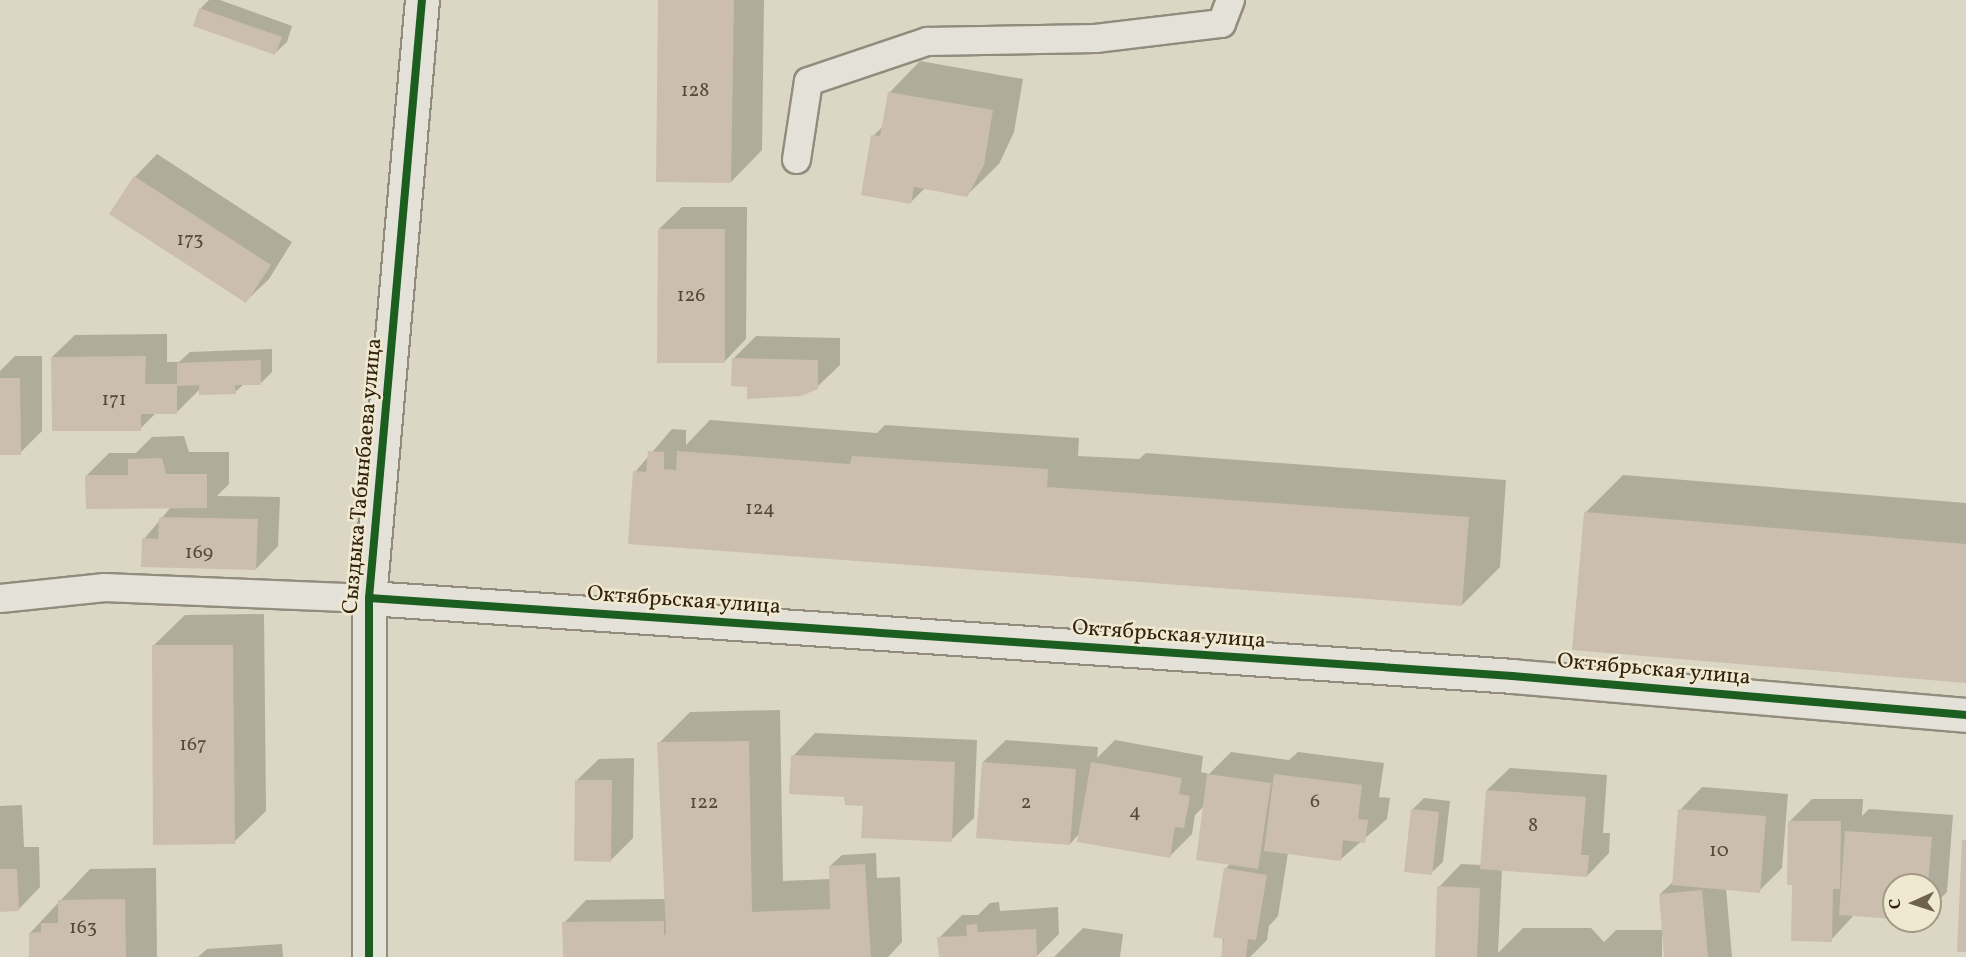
<!DOCTYPE html>
<html>
<head>
<meta charset="utf-8">
<style>
	body { margin:0 }
	#map { position:relative; width:1966px; height:957px; overflow:hidden; background:#dcd7c4; font-family:Vollkorn,serif }
	div>[style] { position:absolute }
	.shadow>* { inset:0; background:#0003 }
	.building>* { inset:0; background:#ccbeaf }
	.roads { filter:drop-shadow(2px 0 #918c7e) drop-shadow(-2px 0 #918c7e) drop-shadow(0 2px #918c7e) drop-shadow(0 -2px #918c7e) }
	.lane>* { height:27px; margin:-13.5px; padding:0 13.5px; transform-origin:13.5px; border-radius:13.5px; background:#e4e1d8 }
	.street>* { height:33px; margin:-16.5px; padding:0 16.5px; transform-origin:16.5px; border-radius:16.5px; background:#e4e1d8 }
	.secondary>* { height:33px; margin:-16.5px; padding:0 16.5px; transform-origin:16.5px; border-radius:16.5px; background:#e4e1d8 }
	.cycleway>* { height:8px; margin:-4px; padding:0 4px; transform-origin:4px; border-radius:4px; background:#1b5e20 }
	span { translate:-50% -50%; white-space:nowrap; text-align:center; line-height:1.15; -webkit-text-stroke:5px #efe9d2; paint-order:stroke }
	.number-label { font-size:20px; color:#584936 }
	.number-label span { -webkit-text-stroke-width:0 }
	.street-label { font-size:22px; color:#32220e }
	.north { position:absolute; left:1882px; top:873px; width:60px; height:60px; box-sizing:border-box; background:#efe9d2; border:2px solid #a39984; border-radius:50%; rotate:267deg; font-size:16px; font-weight:700; line-height:24px; text-align:center; color:#32220e }
	.north::after { content:''; display:block; margin:auto; width:21px; height:27px; background:#6e614e; clip-path:polygon(50% 0,100% 100%,50% 72%,0 100%) }
</style>
</head>
<body>
<div id="map">
	<div class="shadow">
		<i style="clip-path:polygon(209px 0,220px 0,292px 26px,287px 42px,275px 53px,195px 25px,201px 8px)"></i>
		<i style="clip-path:polygon(660px 0,764px 0,762px 150px,731px 182px)"></i>
		<i style="clip-path:polygon(920px 61px,1023px 79px,1014px 132px,999px 164px,967px 195px,925px 188px,911px 202px,873px 136px,884px 125px,889px 93px)"></i>
		<i style="clip-path:polygon(157px 154px,292px 242px,269px 279px,246px 301px,135px 177px)"></i>
		<i style="clip-path:polygon(682px 207px,747px 207px,746px 339px,724px 362px,659px 229px)"></i>
		<i style="clip-path:polygon(167px 334px,167px 362px,179px 362px,190px 352px,272px 349px,272px 372px,261px 383px,244px 384px,235px 392px,200px 389px,176px 413px,156px 413px,140px 429px,52px 357px,75px 335px)"></i>
		<i style="clip-path:polygon(756px 336px,840px 338px,840px 365px,817px 387px,748px 385px,734px 358px)"></i>
		<i style="clip-path:polygon(15px 356px,42px 356px,42px 431px,20px 453px,0 454px,0 371px)"></i>
		<i style="clip-path:polygon(710px 420px,877px 433px,885px 425px,1079px 438px,1078px 456px,1139px 459px,1146px 453px,1506px 480px,1500px 567px,1462px 605px,635px 472px,672px 429px,686px 430px,686px 445px)"></i>
		<i style="clip-path:polygon(184px 436px,189px 452px,229px 452px,229px 484px,217px 496px,280px 497px,278px 546px,256px 569px,144px 539px,171px 507px,87px 475px,109px 453px,136px 453px,152px 437px)"></i>
		<i style="clip-path:polygon(1623px 475px,1966px 503px,1966px 681px,1585px 513px)"></i>
		<i style="clip-path:polygon(264px 614px,266px 811px,234px 842px,153px 646px,185px 615px)"></i>
		<i style="clip-path:polygon(780px 710px,783px 881px,831px 879px,830px 866px,842px 855px,876px 853px,877px 878px,900px 877px,902px 942px,888px 957px,564px 957px,564px 923px,586px 900px,666px 899px,659px 743px,690px 712px)"></i>
		<i style="clip-path:polygon(815px 733px,977px 740px,974px 818px,951px 840px,846px 795px,793px 756px)"></i>
		<i style="clip-path:polygon(1006px 740px,1098px 747px,1097px 758px,1115px 740px,1203px 756px,1201px 772px,1209px 774px,1231px 752px,1289px 760px,1298px 752px,1384px 763px,1379px 797px,1390px 798px,1387px 819px,1341px 859px,1288px 853px,1278px 916px,1269px 926px,1267px 940px,1250px 957px,1222px 957px,1226px 868px,1231px 863px,1204px 806px,1195px 815px,1192px 834px,1169px 857px,1080px 833px,1070px 844px,983px 762px)"></i>
		<i style="clip-path:polygon(634px 758px,633px 838px,611px 860px,576px 781px,599px 759px)"></i>
		<i style="clip-path:polygon(1510px 768px,1607px 775px,1603px 833px,1610px 833px,1609px 853px,1587px 876px,1502px 869px,1498px 953px,1523px 928px,1591px 928px,1604px 942px,1616px 930px,1664px 930px,1660px 894px,1674px 881px,1680px 810px,1702px 787px,1788px 794px,1782px 868px,1759px 891px,1726px 888px,1732px 957px,1667px 957px,1662px 932px,1662px 957px,1436px 957px,1439px 887px,1461px 864px,1482px 865px,1487px 790px)"></i>
		<i style="clip-path:polygon(1424px 798px,1450px 801px,1443px 862px,1431px 873px,1412px 810px)"></i>
		<i style="clip-path:polygon(1812px 799px,1863px 799px,1862px 816px,1869px 809px,1953px 815px,1947px 892px,1930px 909px,1930px 885px,1894px 885px,1894px 918px,1854px 915px,1831px 940px,1794px 883px,1790px 821px)"></i>
		<i style="clip-path:polygon(22px 805px,24px 847px,39px 847px,40px 887px,18px 910px,0 910px,0 806px)"></i>
		<i style="clip-path:polygon(156px 868px,157px 957px,30px 957px,30px 933px,90px 869px)"></i>
		<i style="clip-path:polygon(999px 902px,1000px 911px,1058px 907px,1059px 934px,1037px 956px,940px 957px,939px 938px,962px 915px,978px 915px,990px 903px)"></i>
		<i style="clip-path:polygon(1083px 928px,1123px 934px,1120px 957px,1054px 957px)"></i>
		<i style="clip-path:polygon(282px 944px,283px 957px,198px 957px,207px 949px)"></i>
	</div>
	<div class="building">
		<i style="clip-path:polygon(658px 0,734px 0,731px 183px,656px 182px)"></i>
		<i style="clip-path:polygon(199px 8px,282px 37px,275px 55px,193px 26px)"></i>
		<i style="clip-path:polygon(888px 92px,993px 110px,984px 165px,967px 197px,914px 187px,911px 204px,861px 195px,871px 135px,880px 136px)"></i>
		<i style="clip-path:polygon(134px 176px,271px 265px,246px 303px,109px 214px)"></i>
		<i style="clip-path:polygon(658px 229px,725px 229px,725px 363px,657px 363px)"></i>
		<i style="clip-path:polygon(146px 356px,145px 384px,177px 384px,177px 363px,261px 360px,261px 385px,235px 385px,236px 394px,199px 395px,199px 385px,177px 386px,177px 414px,141px 414px,141px 431px,52px 431px,51px 357px)"></i>
		<i style="clip-path:polygon(732px 358px,818px 360px,818px 389px,801px 396px,747px 399px,747px 387px,731px 386px)"></i>
		<i style="clip-path:polygon(0 378px,20px 378px,21px 455px,0 455px)"></i>
		<i style="clip-path:polygon(648px 451px,664px 452px,664px 469px,676px 470px,677px 451px,850px 464px,852px 456px,1048px 469px,1047px 487px,1469px 517px,1462px 606px,628px 544px,633px 471px,646px 472px)"></i>
		<i style="clip-path:polygon(162px 458px,166px 474px,207px 474px,207px 508px,86px 509px,85px 475px,128px 475px,128px 459px)"></i>
		<i style="clip-path:polygon(1584px 512px,1966px 544px,1966px 683px,1572px 650px)"></i>
		<i style="clip-path:polygon(159px 517px,258px 519px,256px 570px,141px 567px,142px 538px,158px 539px)"></i>
		<i style="clip-path:polygon(152px 645px,233px 645px,235px 844px,153px 845px)"></i>
		<i style="clip-path:polygon(749px 741px,752px 912px,830px 909px,829px 866px,865px 864px,871px 957px,563px 957px,562px 922px,664px 921px,664px 936px,666px 932px,657px 742px)"></i>
		<i style="clip-path:polygon(791px 755px,955px 762px,952px 842px,861px 838px,863px 806px,845px 805px,844px 797px,789px 794px)"></i>
		<i style="clip-path:polygon(982px 762px,1076px 769px,1070px 845px,976px 838px)"></i>
		<i style="clip-path:polygon(1091px 762px,1182px 778px,1179px 794px,1190px 796px,1184px 828px,1175px 827px,1170px 858px,1077px 842px)"></i>
		<i style="clip-path:polygon(1207px 774px,1271px 783px,1258px 869px,1196px 860px)"></i>
		<i style="clip-path:polygon(1274px 774px,1362px 785px,1358px 819px,1368px 820px,1365px 843px,1343px 840px,1341px 861px,1264px 851px)"></i>
		<i style="clip-path:polygon(575px 780px,612px 780px,611px 862px,574px 861px)"></i>
		<i style="clip-path:polygon(1486px 790px,1586px 797px,1581px 855px,1589px 855px,1587px 877px,1480px 869px)"></i>
		<i style="clip-path:polygon(1411px 809px,1439px 812px,1432px 875px,1404px 872px)"></i>
		<i style="clip-path:polygon(1678px 809px,1766px 816px,1760px 893px,1672px 885px)"></i>
		<i style="clip-path:polygon(1788px 821px,1841px 821px,1840px 889px,1833px 889px,1832px 942px,1791px 941px,1792px 885px,1787px 885px)"></i>
		<i style="clip-path:polygon(1845px 831px,1932px 837px,1928px 885px,1894px 885px,1894px 919px,1839px 915px)"></i>
		<i style="clip-path:polygon(1962px 840px,1966px 840px,1966px 952px,1957px 952px)"></i>
		<i style="clip-path:polygon(1224px 868px,1267px 875px,1256px 940px,1248px 939px,1246px 957px,1221px 957px,1224px 939px,1213px 937px)"></i>
		<i style="clip-path:polygon(0 869px,17px 869px,19px 911px,0 912px)"></i>
		<i style="clip-path:polygon(1437px 886px,1480px 888px,1477px 957px,1435px 957px)"></i>
		<i style="clip-path:polygon(1702px 890px,1708px 957px,1664px 957px,1659px 894px)"></i>
		<i style="clip-path:polygon(125px 899px,126px 957px,29px 957px,29px 933px,41px 932px,41px 923px,58px 923px,58px 900px)"></i>
		<i style="clip-path:polygon(977px 924px,978px 932px,1036px 929px,1037px 957px,939px 957px,937px 937px,967px 936px,966px 925px)"></i>
	</div>
	<div class="roads">
		<div class="lane">
			<i style="left:796px;top:159px;width:79px;rotate:-81.3deg"></i>
			<i style="left:808px;top:81px;width:126px;rotate:-18.6deg"></i>
			<i style="left:927px;top:41px;width:168px;rotate:-1deg"></i>
			<i style="left:1095px;top:38px;width:127px;rotate:-6.8deg"></i>
			<i style="left:1221px;top:23px;width:25px;rotate:-69deg"></i>
			<i style="left:0;top:598px;width:105px;rotate:-6deg"></i>
			<i style="left:104px;top:587px;width:265px;rotate:2.4deg"></i>
		</div>
		<div class="street">
			<i style="left:369px;top:598px;width:1146px;rotate:3.9deg"></i>
			<i style="left:1512px;top:676px;width:456px;rotate:4.9deg"></i>
		</div>
		<div class="secondary">
			<i style="left:369px;top:957px;width:359px;rotate:-90deg"></i>
			<i style="left:369px;top:598px;width:600px;rotate:-84.94deg"></i>
		</div>
	</div>
	<div class="cycleway">
		<i style="left:369px;top:598px;width:1146px;rotate:3.9deg"></i>
		<i style="left:1512px;top:676px;width:456px;rotate:4.9deg"></i>
		<i style="left:369px;top:957px;width:359px;rotate:-90deg"></i>
		<i style="left:369px;top:598px;width:600px;rotate:-84.94deg"></i>
	</div>
	<div class="number-label">
		<span style="left:695px;top:91px">128</span>
		<span style="left:190px;top:240px">173</span>
		<span style="left:691px;top:296px">126</span>
		<span style="left:114px;top:400px">171</span>
		<span style="left:760px;top:509px">124</span>
		<span style="left:199px;top:553px">169</span>
		<span style="left:193px;top:745px">167</span>
		<span style="left:1315px;top:802px">6</span>
		<span style="left:704px;top:803px">122</span>
		<span style="left:1026px;top:803px">2</span>
		<span style="left:1135px;top:812px">4</span>
		<span style="left:1533px;top:826px">8</span>
		<span style="left:1719px;top:851px">10</span>
		<span style="left:83px;top:928px">163</span>
	</div>
	<div class="street-label">
		<span style="left:363px;top:476px;rotate:-85deg">Сыздыка Табынбаева улица</span>
		<span style="left:684px;top:601px;rotate:4deg">Октябрьская улица</span>
		<span style="left:1169px;top:635px;rotate:4deg">Октябрьская улица</span>
		<span style="left:1654px;top:670px;rotate:5deg">Октябрьская улица</span>
	</div>
	<div class="north">С</div>
</div>
</body>
</html>
